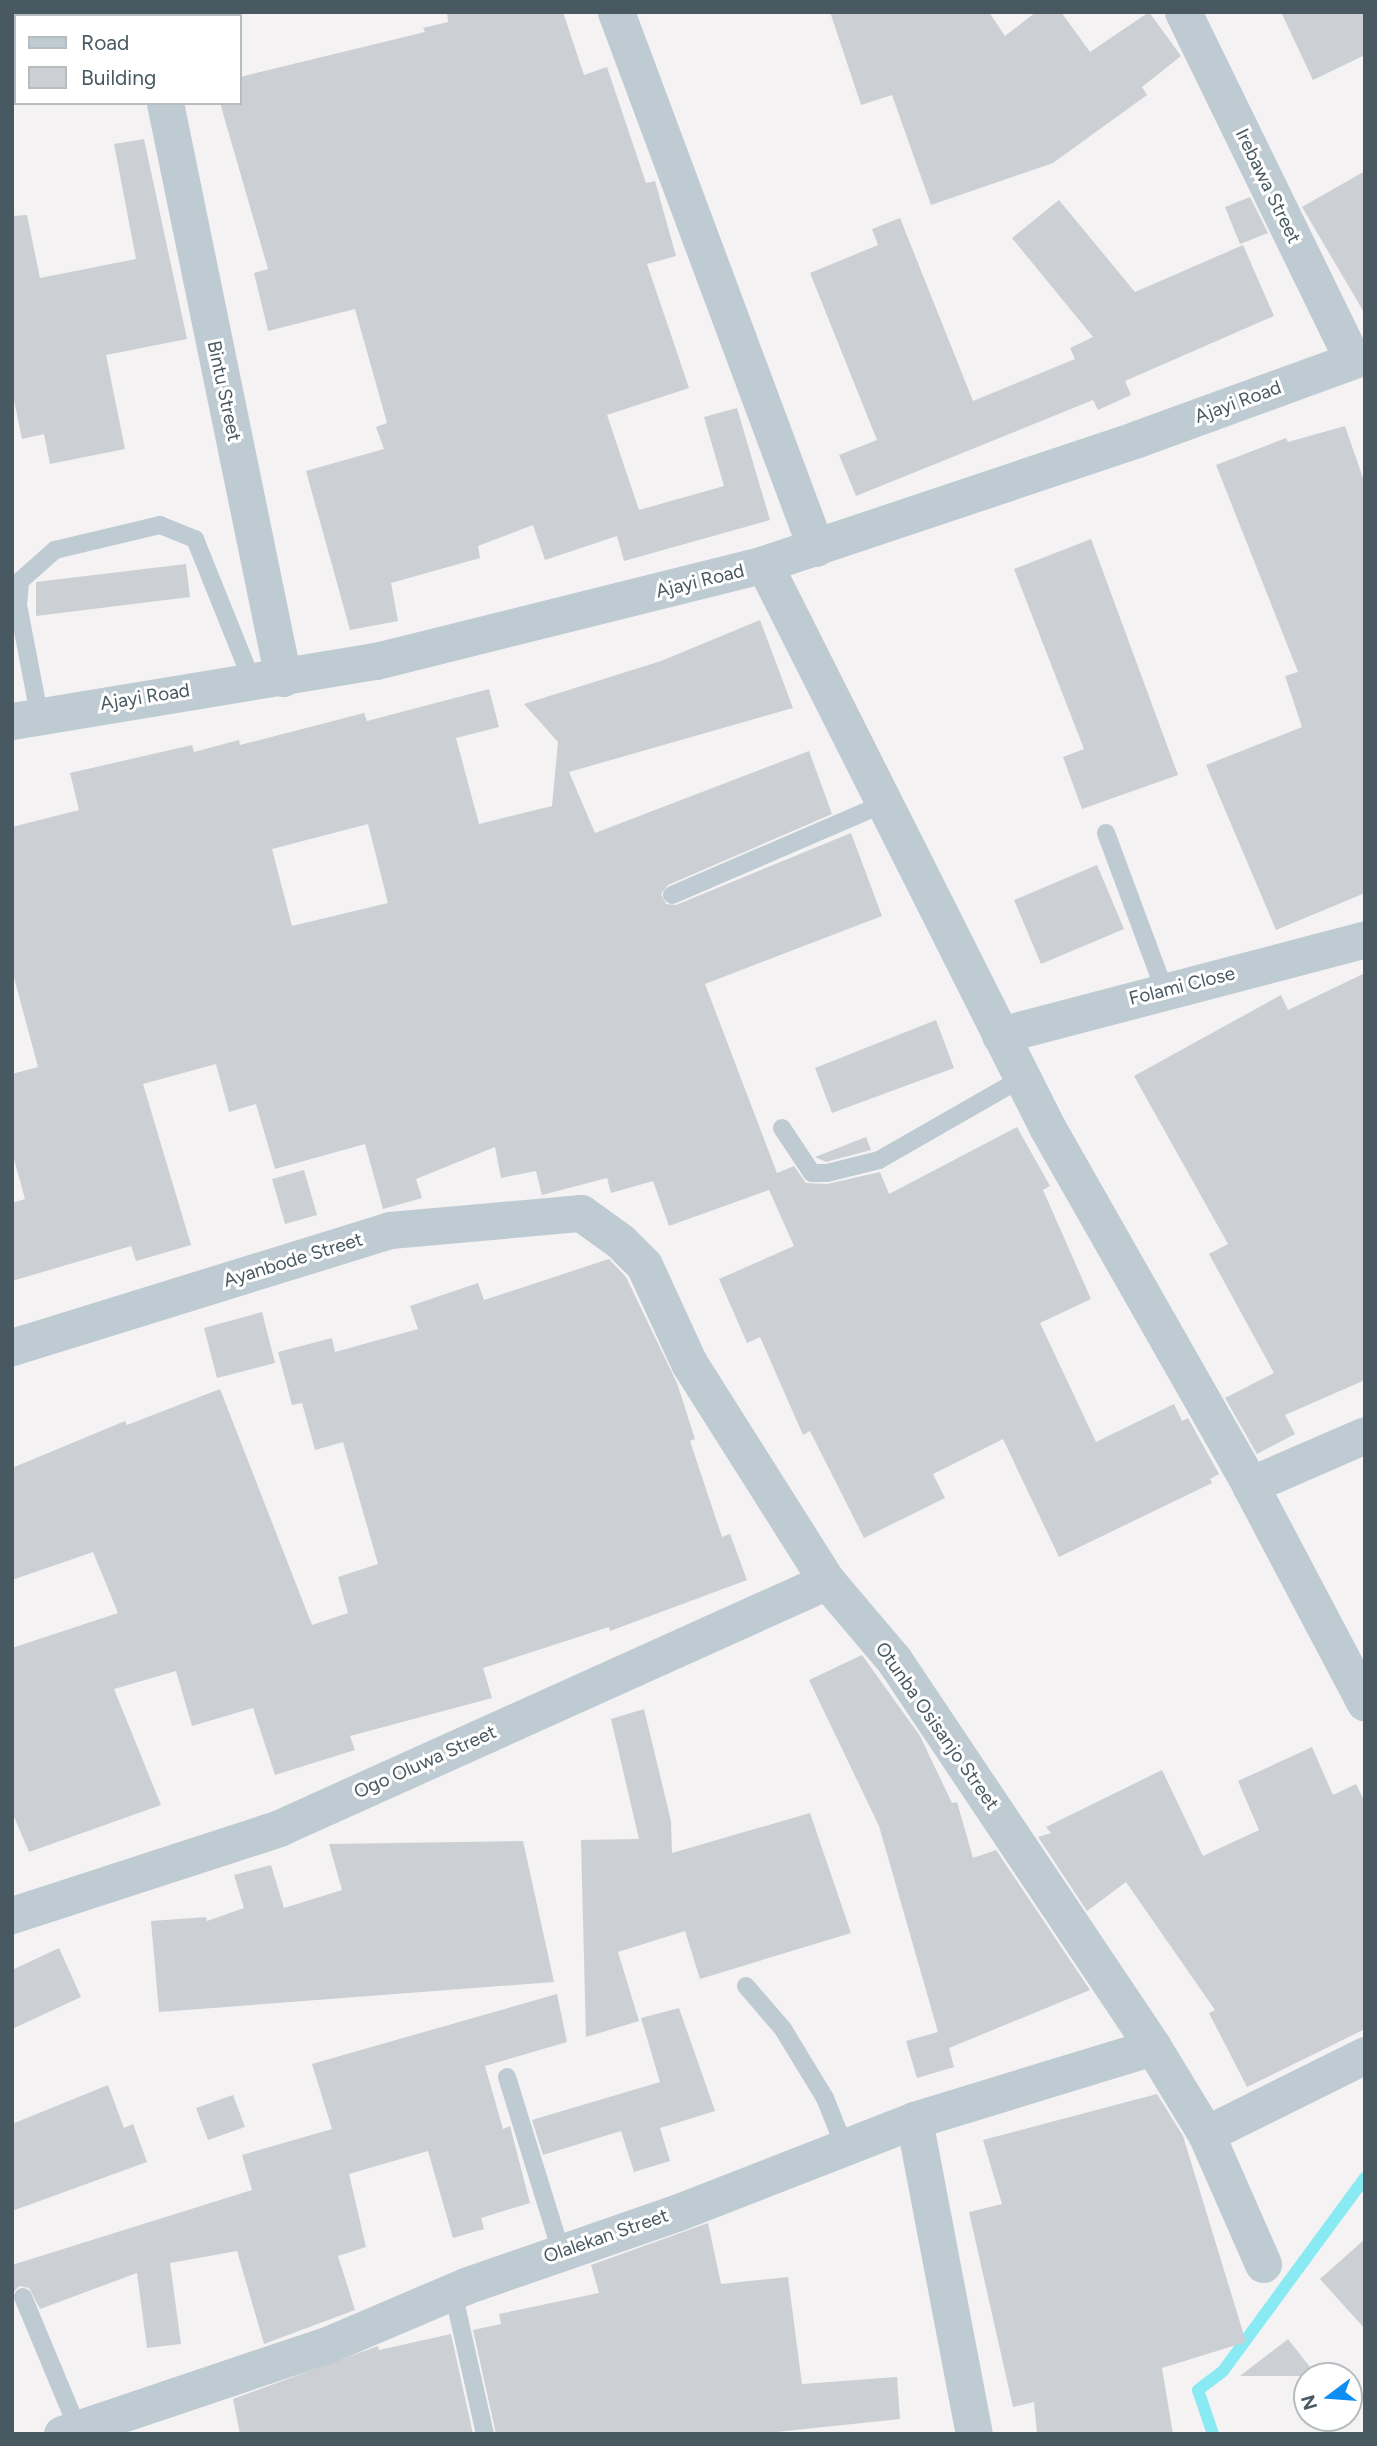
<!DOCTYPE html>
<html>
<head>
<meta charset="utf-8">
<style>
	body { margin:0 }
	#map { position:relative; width:1377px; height:2446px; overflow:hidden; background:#f4f2f2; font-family:Figtree,sans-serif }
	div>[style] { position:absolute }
	.stream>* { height:12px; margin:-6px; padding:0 6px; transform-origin:6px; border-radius:6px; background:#8aeaf3 }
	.building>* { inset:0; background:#ccd0d5 }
	.service>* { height:18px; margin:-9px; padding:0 9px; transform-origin:9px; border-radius:9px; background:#bfcbd2 }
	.minor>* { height:37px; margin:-18.5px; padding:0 18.5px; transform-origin:18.5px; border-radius:18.5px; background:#bfcbd2 }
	span { translate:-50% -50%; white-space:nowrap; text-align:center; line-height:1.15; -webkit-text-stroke:6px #fff; paint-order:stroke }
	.street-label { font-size:19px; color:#485961 }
	.frame { position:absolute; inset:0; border:14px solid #485961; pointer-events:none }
	.legend { position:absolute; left:14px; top:14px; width:228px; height:91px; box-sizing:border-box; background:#fff; border:2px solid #b6bdc0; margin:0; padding:9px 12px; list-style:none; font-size:21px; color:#485961 }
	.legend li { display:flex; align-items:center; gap:14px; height:35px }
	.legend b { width:35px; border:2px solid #b6bdc0 }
	.north { position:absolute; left:1293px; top:2362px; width:70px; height:70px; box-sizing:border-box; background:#fff; border:2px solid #b6bdc0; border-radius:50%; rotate:254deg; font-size:19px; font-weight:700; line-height:28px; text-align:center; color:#485961 }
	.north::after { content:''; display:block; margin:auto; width:24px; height:32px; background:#0e8ef2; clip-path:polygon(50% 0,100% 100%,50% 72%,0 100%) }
</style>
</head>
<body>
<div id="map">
	<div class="stream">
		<i style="left:1213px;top:2434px;width:46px;rotate:-108.8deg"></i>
		<i style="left:1198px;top:2390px;width:31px;rotate:-37deg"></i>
		<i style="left:1223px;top:2371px;width:240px;rotate:-53.7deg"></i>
	</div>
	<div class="building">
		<i style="clip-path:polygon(447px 12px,563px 12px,584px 75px,607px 67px,646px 183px,655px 181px,676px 256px,647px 264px,689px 388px,607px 415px,639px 510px,724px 486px,704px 417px,737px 408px,770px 520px,624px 561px,617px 536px,545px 560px,533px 525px,478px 546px,480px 558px,391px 583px,398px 621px,350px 630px,306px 471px,384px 449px,376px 427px,387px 423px,355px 309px,268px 331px,254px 273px,268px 269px,220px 103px,240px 103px,240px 77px,425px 32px,423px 28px,448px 22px)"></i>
		<i style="clip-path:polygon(830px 12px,989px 12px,1005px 36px,1036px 12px,1061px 12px,1090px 52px,1149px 12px,1181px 56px,1142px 87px,1147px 95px,1053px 163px,931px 205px,892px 95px,861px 105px)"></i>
		<i style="clip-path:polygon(1281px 12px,1365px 12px,1365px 55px,1313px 80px)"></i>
		<i style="clip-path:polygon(144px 139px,187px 339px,106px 355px,125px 449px,50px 464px,44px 434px,22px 439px,12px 391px,12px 216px,27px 215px,40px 278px,136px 259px,114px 144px)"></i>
		<i style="clip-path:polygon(1365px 171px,1365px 314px,1302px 207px)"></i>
		<i style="clip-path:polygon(1250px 197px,1268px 233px,1240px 244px,1225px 207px)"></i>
		<i style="clip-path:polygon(1059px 200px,1135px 292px,1243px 245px,1274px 316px,1125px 381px,1131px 395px,1098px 410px,1093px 400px,856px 496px,839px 455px,877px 440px,810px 273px,878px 245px,872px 229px,900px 218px,973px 401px,1075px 359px,1070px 348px,1093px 337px,1012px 238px)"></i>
		<i style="clip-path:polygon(1345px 426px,1365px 484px,1365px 893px,1276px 930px,1206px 765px,1302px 727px,1285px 676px,1298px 672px,1216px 465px,1286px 438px,1288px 442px)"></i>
		<i style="clip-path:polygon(1091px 539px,1178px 775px,1082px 809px,1063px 757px,1084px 749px,1014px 569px)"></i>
		<i style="clip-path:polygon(186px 564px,190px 597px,36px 616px,36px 582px)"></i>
		<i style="clip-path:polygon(evenodd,760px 620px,793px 708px,569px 772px,595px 833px,809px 751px,832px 814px,668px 885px,661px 894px,666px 904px,676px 905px,851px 833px,882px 916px,705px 984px,777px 1173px,794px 1166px,806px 1183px,827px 1184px,880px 1172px,889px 1194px,1017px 1127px,1050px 1186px,1043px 1190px,1091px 1299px,1040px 1323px,1096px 1442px,1174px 1404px,1182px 1421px,1188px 1418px,1219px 1474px,1210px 1479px,1212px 1483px,1059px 1557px,1003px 1439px,933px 1474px,945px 1498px,864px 1538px,810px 1431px,803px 1435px,760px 1337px,747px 1343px,719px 1279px,794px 1246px,769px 1190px,669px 1226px,653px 1181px,611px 1193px,607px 1178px,542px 1195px,536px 1171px,501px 1178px,495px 1147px,416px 1179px,422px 1198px,383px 1209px,365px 1144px,275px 1169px,256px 1104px,229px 1112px,216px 1064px,143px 1084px,191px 1245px,136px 1261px,131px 1246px,12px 1281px,12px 1203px,25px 1199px,12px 1152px,12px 1074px,38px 1067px,12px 970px,12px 827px,79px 810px,70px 773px,192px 745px,194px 752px,239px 740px,240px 745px,364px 713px,367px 721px,489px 689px,499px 727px,456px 738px,479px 824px,552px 806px,558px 742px,524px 704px,661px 661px,760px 620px,368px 824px,388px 903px,292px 926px,272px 849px,368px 824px)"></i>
		<i style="clip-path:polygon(1097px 865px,1124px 929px,1041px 964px,1014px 900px)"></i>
		<i style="clip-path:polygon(1365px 973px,1365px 1380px,1285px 1415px,1295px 1434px,1257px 1454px,1225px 1398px,1274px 1373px,1209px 1254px,1228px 1244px,1134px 1076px,1281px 995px,1288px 1010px)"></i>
		<i style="clip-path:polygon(936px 1020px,954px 1068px,832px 1113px,815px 1068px)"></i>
		<i style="clip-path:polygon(866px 1137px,871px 1150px,826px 1162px,815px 1157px)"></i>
		<i style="clip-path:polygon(304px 1170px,317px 1215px,285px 1224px,272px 1179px)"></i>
		<i style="clip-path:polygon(609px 1259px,626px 1277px,677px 1383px,695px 1439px,690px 1441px,722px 1537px,730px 1534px,747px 1580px,610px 1631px,609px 1627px,483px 1668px,492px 1698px,350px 1736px,355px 1750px,275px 1775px,253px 1708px,192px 1726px,176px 1671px,114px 1689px,161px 1805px,29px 1852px,12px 1812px,12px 1648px,118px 1613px,93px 1552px,12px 1580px,12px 1468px,125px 1421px,127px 1425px,220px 1389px,312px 1625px,348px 1613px,338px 1577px,378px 1564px,343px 1442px,315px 1450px,302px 1403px,292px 1405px,278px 1352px,332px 1338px,335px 1352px,418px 1329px,410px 1306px,478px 1283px,484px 1300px)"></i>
		<i style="clip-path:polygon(262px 1312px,275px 1363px,217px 1378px,204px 1328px)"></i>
		<i style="clip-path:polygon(862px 1655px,920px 1736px,952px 1803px,957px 1802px,973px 1858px,996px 1850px,1090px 1990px,949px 2048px,954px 2067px,917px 2078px,906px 2041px,938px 2032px,879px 1826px,809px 1680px)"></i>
		<i style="clip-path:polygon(644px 1709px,671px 1821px,672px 1853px,810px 1813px,851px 1933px,700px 1979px,685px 1931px,618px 1952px,639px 2021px,586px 2037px,581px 1840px,639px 1839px,611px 1719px)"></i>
		<i style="clip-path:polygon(1312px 1747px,1333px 1795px,1356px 1784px,1365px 1802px,1365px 2029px,1247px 2087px,1209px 2013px,1215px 2010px,1126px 1882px,1087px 1911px,1038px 1837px,1051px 1833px,1046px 1827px,1162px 1770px,1203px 1856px,1259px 1830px,1238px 1781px)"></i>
		<i style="clip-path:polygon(523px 1841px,554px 1982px,159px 2012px,151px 1921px,206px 1917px,207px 1921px,244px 1908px,234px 1875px,271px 1865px,284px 1908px,342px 1890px,329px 1844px)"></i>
		<i style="clip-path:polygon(59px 1948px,81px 1997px,12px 2029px,12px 1970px)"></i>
		<i style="clip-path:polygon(557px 1994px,567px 2042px,485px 2066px,503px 2129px,510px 2126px,530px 2203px,481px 2218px,484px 2229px,453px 2238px,428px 2151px,349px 2174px,366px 2247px,338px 2256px,355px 2310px,264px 2344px,237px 2251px,170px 2263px,181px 2344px,147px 2348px,137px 2273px,40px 2309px,29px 2288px,19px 2286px,12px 2294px,12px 2265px,252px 2190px,242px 2155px,332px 2129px,312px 2064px)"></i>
		<i style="clip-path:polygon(679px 2008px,715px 2111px,660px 2128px,670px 2161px,634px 2172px,621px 2131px,543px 2155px,532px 2120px,660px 2082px,641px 2018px)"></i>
		<i style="clip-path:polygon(108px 2085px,124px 2128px,133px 2124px,147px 2162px,12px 2211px,12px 2124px)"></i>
		<i style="clip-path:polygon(1157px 2094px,1183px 2136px,1246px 2342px,1162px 2368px,1173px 2434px,1037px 2434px,1034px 2402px,1013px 2407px,969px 2212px,1002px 2204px,983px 2140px)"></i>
		<i style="clip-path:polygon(233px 2095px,245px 2127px,208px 2140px,196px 2108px)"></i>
		<i style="clip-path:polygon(708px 2223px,721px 2284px,788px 2277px,802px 2384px,897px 2377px,900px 2419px,758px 2434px,496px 2434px,473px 2330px,501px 2324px,499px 2314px,599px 2293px,591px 2265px)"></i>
		<i style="clip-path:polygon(1365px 2239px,1365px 2329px,1320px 2279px)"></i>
		<i style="clip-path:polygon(451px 2334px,473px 2434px,240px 2434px,233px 2399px,378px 2346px,379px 2350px)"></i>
		<i style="clip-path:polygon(1288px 2339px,1317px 2376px,1240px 2376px)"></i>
	</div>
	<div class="service">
		<i style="left:39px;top:714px;width:111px;rotate:-100.9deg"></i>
		<i style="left:18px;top:605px;width:24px;rotate:-85deg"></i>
		<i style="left:20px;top:581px;width:47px;rotate:-41.5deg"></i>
		<i style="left:55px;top:550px;width:108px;rotate:-13.4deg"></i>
		<i style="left:160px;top:525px;width:38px;rotate:22deg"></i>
		<i style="left:195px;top:539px;width:153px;rotate:68.1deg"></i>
		<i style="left:1106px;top:833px;width:166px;rotate:69.6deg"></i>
		<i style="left:672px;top:895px;width:228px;rotate:-23.3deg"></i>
		<i style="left:782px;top:1128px;width:54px;rotate:56.3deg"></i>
		<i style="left:812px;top:1173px;width:15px"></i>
		<i style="left:827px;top:1173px;width:54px;rotate:-14deg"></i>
		<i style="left:879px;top:1160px;width:165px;rotate:-29.8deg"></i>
		<i style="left:746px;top:1986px;width:57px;rotate:49.3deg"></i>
		<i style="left:783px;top:2029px;width:81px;rotate:58.7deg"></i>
		<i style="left:825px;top:2098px;width:52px;rotate:68.4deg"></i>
		<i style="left:507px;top:2077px;width:182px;rotate:72.8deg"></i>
		<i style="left:453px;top:2292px;width:146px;rotate:77.3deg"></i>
		<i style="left:23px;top:2297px;width:143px;rotate:67.4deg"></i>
	</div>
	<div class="minor">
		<i style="left:145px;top:12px;width:4px;rotate:76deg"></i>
		<i style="left:616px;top:12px;width:572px;rotate:69.54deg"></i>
		<i style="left:1183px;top:12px;width:387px;rotate:64deg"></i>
		<i style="left:165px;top:103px;width:587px;rotate:78.4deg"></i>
		<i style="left:764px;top:564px;width:630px;rotate:63.31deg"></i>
		<i style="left:1047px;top:1127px;width:412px;rotate:60.4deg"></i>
		<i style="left:1250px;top:1485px;width:246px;rotate:62.2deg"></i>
		<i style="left:12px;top:721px;width:369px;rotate:-9.4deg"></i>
		<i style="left:376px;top:661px;width:400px;rotate:-14deg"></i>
		<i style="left:764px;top:564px;width:393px;rotate:-18.5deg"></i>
		<i style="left:1137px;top:439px;width:243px;rotate:-20deg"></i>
		<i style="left:1000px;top:1035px;width:377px;rotate:-14.7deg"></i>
		<i style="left:12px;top:1347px;width:396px;rotate:-17.2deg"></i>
		<i style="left:390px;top:1230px;width:192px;rotate:-5.1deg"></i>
		<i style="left:581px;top:1213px;width:48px;rotate:35.7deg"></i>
		<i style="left:620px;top:1241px;width:34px;rotate:45deg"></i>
		<i style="left:644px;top:1265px;width:108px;rotate:65.3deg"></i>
		<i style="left:689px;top:1363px;width:258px;rotate:57.7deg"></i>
		<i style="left:827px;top:1581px;width:104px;rotate:49.7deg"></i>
		<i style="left:894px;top:1660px;width:466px;rotate:56.2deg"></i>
		<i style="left:1153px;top:2047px;width:102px;rotate:58.7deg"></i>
		<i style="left:1206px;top:2134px;width:142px;rotate:66.3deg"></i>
		<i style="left:1250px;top:1485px;width:125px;rotate:-23.5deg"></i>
		<i style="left:12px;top:1915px;width:281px;rotate:-18deg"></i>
		<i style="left:279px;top:1828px;width:601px;rotate:-24.26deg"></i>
		<i style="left:914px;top:2120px;width:320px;rotate:79.2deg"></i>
		<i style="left:1206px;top:2134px;width:178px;rotate:-26.4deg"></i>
		<i style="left:62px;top:2434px;width:280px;rotate:-18.6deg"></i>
		<i style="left:327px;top:2345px;width:150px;rotate:-23.1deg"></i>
		<i style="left:465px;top:2286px;width:223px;rotate:-19.1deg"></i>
		<i style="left:676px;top:2213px;width:256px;rotate:-21.3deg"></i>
		<i style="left:914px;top:2120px;width:250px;rotate:-17deg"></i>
	</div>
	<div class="street-label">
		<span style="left:1268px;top:186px;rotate:64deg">Irebawa Street</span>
		<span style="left:224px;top:391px;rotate:78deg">Bintu Street</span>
		<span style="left:1238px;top:402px;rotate:-20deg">Ajayi Road</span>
		<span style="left:700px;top:581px;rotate:-14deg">Ajayi Road</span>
		<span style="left:145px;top:697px;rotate:-9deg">Ajayi Road</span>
		<span style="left:1182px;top:986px;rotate:-14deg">Folami Close</span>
		<span style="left:293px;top:1260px;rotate:-17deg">Ayanbode Street</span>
		<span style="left:937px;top:1726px;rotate:55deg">Otunba Osisanjo Street</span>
		<span style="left:425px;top:1762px;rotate:-24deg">Ogo Oluwa Street</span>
		<span style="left:606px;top:2236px;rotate:-19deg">Olalekan Street</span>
	</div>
	<div class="frame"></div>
	<ul class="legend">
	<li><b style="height:9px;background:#bfcbd2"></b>Road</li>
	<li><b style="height:19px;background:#ccd0d5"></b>Building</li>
	</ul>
	<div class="north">N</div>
</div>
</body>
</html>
